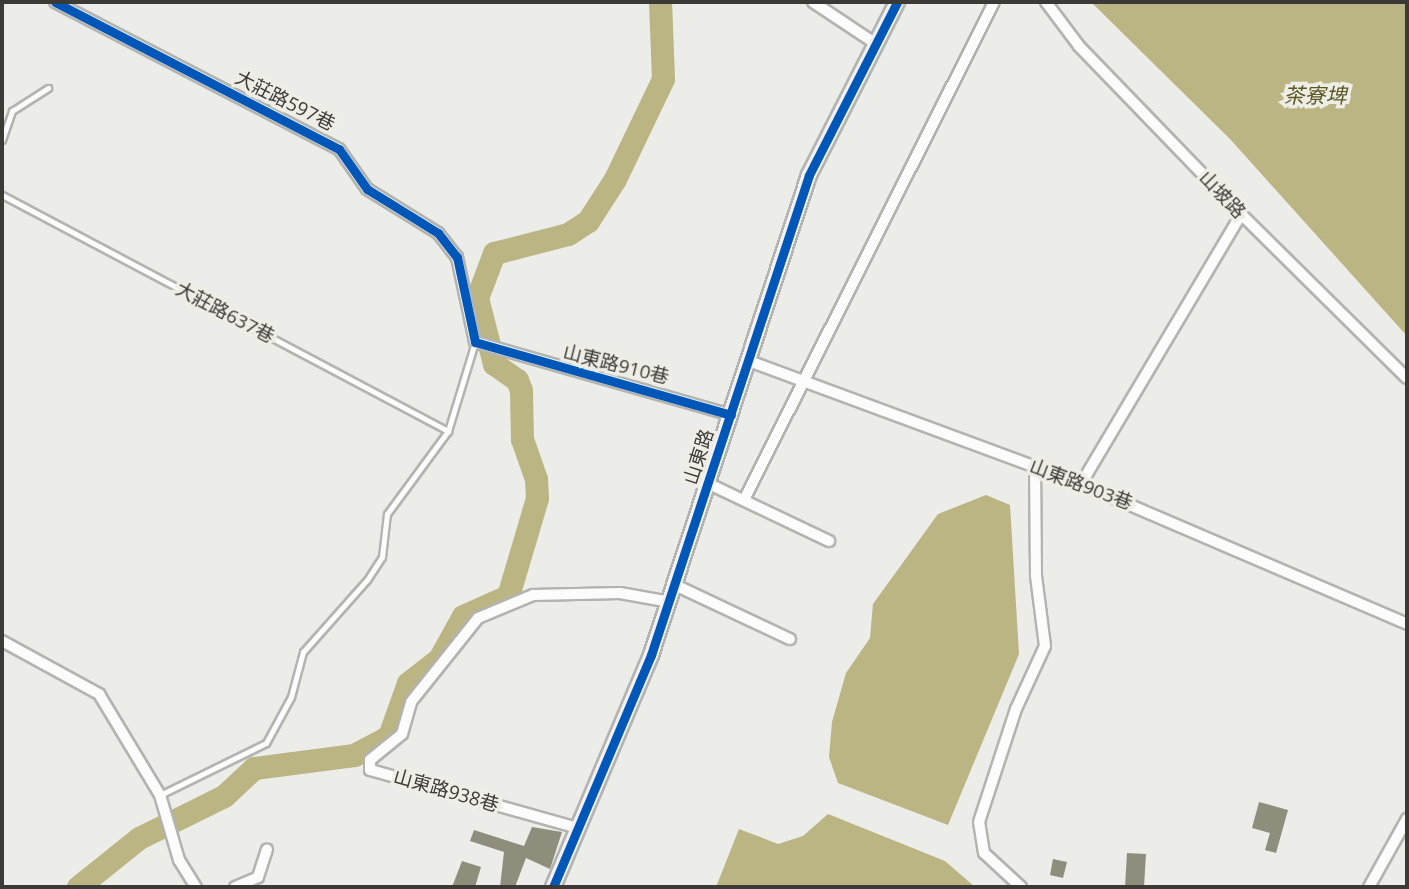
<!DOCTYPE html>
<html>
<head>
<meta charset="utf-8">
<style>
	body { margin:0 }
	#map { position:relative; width:1409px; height:889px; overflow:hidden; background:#ecece8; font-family:"Open Sans","Noto Sans TC",sans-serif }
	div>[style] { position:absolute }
	.water>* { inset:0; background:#bab583 }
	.river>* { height:23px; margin:-11.5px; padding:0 11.5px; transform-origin:11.5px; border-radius:11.5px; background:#bab583 }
	.building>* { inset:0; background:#8f8e7d }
	.roads { filter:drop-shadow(2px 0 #b3b3b0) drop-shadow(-2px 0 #b3b3b0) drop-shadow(0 2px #b3b3b0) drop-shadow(0 -2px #b3b3b0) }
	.lane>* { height:5px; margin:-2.5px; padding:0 2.5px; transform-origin:2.5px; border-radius:2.5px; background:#fcfcfc }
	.street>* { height:10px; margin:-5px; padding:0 5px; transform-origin:5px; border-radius:5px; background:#fcfcfc }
	.secondary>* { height:14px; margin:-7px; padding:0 7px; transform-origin:7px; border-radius:7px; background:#f4f1f3 }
	.cycleway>* { height:9px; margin:-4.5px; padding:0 4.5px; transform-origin:4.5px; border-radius:4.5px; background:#0057b8 }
	span { translate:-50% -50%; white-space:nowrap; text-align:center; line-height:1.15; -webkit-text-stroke:7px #eeeee6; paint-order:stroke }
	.street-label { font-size:19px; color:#3b3a37 }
	.water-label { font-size:21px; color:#5c5823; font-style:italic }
	.frame { position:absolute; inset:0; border:4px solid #3b3a37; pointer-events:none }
</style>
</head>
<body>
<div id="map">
	<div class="water">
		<i style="clip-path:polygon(1091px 2px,1407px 2px,1407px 336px,1230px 139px)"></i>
		<i style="clip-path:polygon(986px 495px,1010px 505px,1019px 654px,948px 825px,838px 783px,829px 757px,832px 722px,846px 673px,870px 638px,873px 604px,938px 514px)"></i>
		<i style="clip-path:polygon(828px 814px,945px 861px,975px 887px,716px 887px,739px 829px,778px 844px,803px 836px)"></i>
	</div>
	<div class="river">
		<i style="left:78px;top:887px;width:78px;rotate:-38.8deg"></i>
		<i style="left:139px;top:838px;width:95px;rotate:-26.3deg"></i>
		<i style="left:224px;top:796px;width:41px;rotate:-43deg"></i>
		<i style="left:254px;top:768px;width:101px;rotate:-7.4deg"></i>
		<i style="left:354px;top:755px;width:40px;rotate:-28deg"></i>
		<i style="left:389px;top:736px;width:56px;rotate:-70.3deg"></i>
		<i style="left:408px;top:683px;width:39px;rotate:-38deg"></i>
		<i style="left:439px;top:659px;width:49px;rotate:-60.8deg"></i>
		<i style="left:463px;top:616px;width:49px;rotate:-24deg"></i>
		<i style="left:508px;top:596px;width:102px;rotate:-73.5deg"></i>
		<i style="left:537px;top:498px;width:19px;rotate:-93deg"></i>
		<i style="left:536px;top:479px;width:42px;rotate:-109.3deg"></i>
		<i style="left:522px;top:439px;width:49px;rotate:-91.2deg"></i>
		<i style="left:521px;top:390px;width:11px;rotate:-112deg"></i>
		<i style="left:517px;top:380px;width:28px;rotate:-145deg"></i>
		<i style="left:494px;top:364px;width:68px;rotate:-104.4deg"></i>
		<i style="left:477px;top:298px;width:48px;rotate:-69.3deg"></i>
		<i style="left:494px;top:253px;width:76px;rotate:-14.4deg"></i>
		<i style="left:568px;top:234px;width:24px;rotate:-33deg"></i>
		<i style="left:588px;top:221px;width:50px;rotate:-57.3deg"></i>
		<i style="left:615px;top:179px;width:111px;rotate:-64.4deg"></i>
		<i style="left:663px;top:79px;width:77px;rotate:-92.2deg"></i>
	</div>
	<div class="building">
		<i style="clip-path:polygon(1259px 802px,1288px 810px,1276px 853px,1265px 850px,1270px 833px,1252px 828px)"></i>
		<i style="clip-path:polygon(532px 827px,562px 832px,550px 869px,526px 858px,515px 887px,500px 887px,504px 852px,470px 841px,474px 830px,524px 846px)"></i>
		<i style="clip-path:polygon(1127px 853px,1146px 854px,1144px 887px,1125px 887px)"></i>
		<i style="clip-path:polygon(1053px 859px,1067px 862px,1063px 878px,1050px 875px)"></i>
		<i style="clip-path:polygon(462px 861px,481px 867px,475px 887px,452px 887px)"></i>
	</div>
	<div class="roads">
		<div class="lane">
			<i style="left:2px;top:140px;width:31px;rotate:-71deg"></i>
			<i style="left:12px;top:111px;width:43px;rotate:-32.6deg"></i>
			<i style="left:2px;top:195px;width:505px;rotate:27.89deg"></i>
			<i style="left:160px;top:795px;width:118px;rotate:-26.1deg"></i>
			<i style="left:266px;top:743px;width:52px;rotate:-61.5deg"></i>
			<i style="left:291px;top:697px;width:47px;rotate:-75.1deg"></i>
			<i style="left:303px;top:652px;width:96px;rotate:-48.4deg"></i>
			<i style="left:367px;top:580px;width:27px;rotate:-57deg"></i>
			<i style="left:382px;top:557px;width:43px;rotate:-83.4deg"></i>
			<i style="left:387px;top:514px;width:103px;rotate:-53.7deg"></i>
			<i style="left:448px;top:431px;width:93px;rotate:-73.1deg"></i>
		</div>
		<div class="street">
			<i style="left:55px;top:2px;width:320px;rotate:27.4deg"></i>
			<i style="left:339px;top:149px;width:49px;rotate:55deg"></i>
			<i style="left:367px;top:189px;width:84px;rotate:31.8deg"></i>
			<i style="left:438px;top:233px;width:31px;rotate:52deg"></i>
			<i style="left:457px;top:257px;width:87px;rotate:78deg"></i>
			<i style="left:475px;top:342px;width:266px;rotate:15.9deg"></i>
			<i style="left:813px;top:2px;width:76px;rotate:33.7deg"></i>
			<i style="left:1046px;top:2px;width:55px;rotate:53.1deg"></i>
			<i style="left:1079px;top:46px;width:233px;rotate:46deg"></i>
			<i style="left:1241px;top:214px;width:233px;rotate:44.7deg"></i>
			<i style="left:749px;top:361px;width:354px;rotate:20.3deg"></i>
			<i style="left:1081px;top:484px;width:355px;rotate:23.2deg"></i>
			<i style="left:709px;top:484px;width:133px;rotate:25.4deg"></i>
			<i style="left:1081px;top:484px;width:314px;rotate:-59.3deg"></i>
			<i style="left:745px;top:498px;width:555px;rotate:-63.34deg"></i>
			<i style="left:675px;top:585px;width:127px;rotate:25.2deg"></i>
			<i style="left:2px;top:641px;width:111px;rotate:28.7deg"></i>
			<i style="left:99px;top:694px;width:118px;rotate:58.9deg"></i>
			<i style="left:160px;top:795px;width:68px;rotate:73.7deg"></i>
			<i style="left:179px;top:860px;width:32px;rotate:58deg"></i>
			<i style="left:578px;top:828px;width:216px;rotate:-164.4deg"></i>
			<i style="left:370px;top:770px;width:10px;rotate:-90deg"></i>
			<i style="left:370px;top:760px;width:41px;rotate:-39.1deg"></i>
			<i style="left:402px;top:734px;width:33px;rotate:-74deg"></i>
			<i style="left:411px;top:702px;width:107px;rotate:-51.4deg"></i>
			<i style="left:478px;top:618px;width:60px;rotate:-22.7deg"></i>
			<i style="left:533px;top:595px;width:87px;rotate:-1.3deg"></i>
			<i style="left:620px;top:593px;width:51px;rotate:10.2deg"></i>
			<i style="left:235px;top:887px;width:25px;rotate:-23deg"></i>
			<i style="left:258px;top:877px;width:29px;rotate:-72deg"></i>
			<i style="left:1021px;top:887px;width:50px;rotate:-137.4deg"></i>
			<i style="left:984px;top:853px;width:31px;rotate:-99deg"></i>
			<i style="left:979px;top:822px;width:119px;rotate:-71.9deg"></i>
			<i style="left:1016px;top:709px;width:69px;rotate:-65.3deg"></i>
			<i style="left:1045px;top:646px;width:71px;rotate:-97.3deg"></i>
			<i style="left:1036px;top:576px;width:109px;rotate:-90.5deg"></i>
			<i style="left:1369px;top:887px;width:78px;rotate:-60.8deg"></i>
		</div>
		<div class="secondary">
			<i style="left:553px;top:887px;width:252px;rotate:-67.1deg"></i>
			<i style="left:651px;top:655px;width:505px;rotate:-71.78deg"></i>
			<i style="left:809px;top:175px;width:194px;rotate:-63deg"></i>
		</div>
	</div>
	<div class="cycleway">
		<i style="left:55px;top:2px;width:320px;rotate:27.4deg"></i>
		<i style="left:339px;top:149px;width:49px;rotate:55deg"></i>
		<i style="left:367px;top:189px;width:84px;rotate:31.8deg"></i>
		<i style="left:438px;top:233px;width:31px;rotate:52deg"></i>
		<i style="left:457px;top:257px;width:87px;rotate:78deg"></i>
		<i style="left:475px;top:342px;width:266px;rotate:15.9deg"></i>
		<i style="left:553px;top:887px;width:252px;rotate:-67.1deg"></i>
		<i style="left:651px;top:655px;width:505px;rotate:-71.78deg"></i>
		<i style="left:809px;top:175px;width:194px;rotate:-63deg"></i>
	</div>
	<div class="street-label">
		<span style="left:285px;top:101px;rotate:27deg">大莊路597巷</span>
		<span style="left:1222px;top:195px;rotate:46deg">山坡路</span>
		<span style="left:225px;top:313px;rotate:28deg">大莊路637巷</span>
		<span style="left:616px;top:365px;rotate:14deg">山東路910巷</span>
		<span style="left:699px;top:457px;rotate:-72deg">山東路</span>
		<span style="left:1081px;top:485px;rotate:21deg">山東路903巷</span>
		<span style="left:446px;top:791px;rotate:16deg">山東路938巷</span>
	</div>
	<div class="water-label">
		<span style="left:1315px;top:95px">茶寮埤</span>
	</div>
	<div class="frame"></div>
</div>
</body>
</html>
